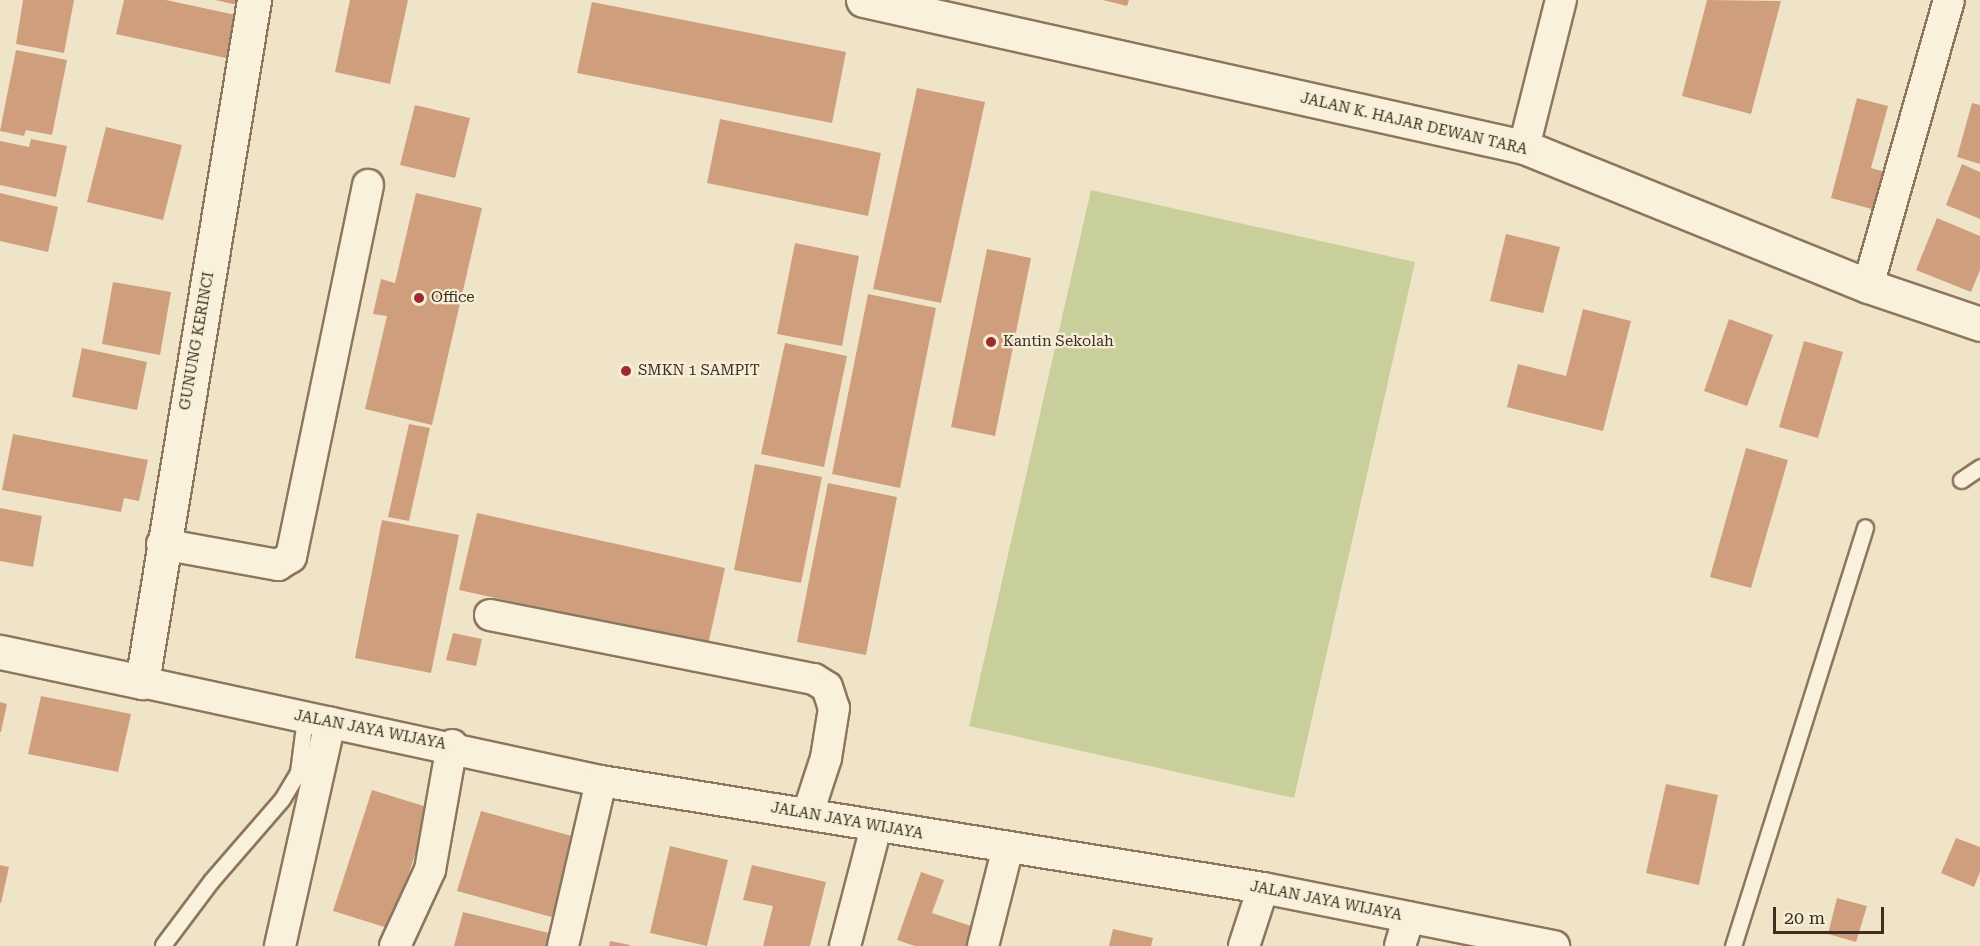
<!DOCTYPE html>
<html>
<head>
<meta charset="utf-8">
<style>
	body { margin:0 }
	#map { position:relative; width:1980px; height:946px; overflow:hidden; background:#f0e4c8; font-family:"Roboto Serif",serif }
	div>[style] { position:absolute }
	.green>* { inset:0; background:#c9cf9b }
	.building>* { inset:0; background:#cf9f7d }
	.roads { filter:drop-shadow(2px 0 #8d765c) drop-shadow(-2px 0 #8d765c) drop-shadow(0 2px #8d765c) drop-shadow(0 -2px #8d765c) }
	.service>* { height:15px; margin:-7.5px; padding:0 7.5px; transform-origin:7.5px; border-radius:7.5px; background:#faf1dc }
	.minor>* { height:30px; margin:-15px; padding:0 15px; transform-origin:15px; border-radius:15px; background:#faf1dc }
	.tertiary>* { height:33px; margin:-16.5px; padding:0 16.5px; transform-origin:16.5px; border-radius:16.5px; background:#faf1dc }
	.dots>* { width:16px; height:16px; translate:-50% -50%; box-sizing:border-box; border:3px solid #f7eed8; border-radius:50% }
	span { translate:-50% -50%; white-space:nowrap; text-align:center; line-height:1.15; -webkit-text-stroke:4.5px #f7eed8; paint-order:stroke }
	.street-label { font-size:15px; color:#3d2e20 }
	.poi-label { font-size:15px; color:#3d2e20 }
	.left { translate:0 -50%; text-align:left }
	.scale { position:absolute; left:1773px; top:907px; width:111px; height:27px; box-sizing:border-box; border:3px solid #3d2e20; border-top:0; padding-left:8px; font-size:18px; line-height:21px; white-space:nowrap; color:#3d2e20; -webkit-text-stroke:4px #f7eed8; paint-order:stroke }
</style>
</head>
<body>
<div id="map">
	<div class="green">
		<i style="clip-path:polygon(1091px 190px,1415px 262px,1294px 798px,969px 726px)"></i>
	</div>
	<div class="building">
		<i style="clip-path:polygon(23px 0,74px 0,64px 53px,16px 44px)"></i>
		<i style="clip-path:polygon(124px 0,166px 0,236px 15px,226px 58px,116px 34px)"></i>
		<i style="clip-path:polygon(215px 0,243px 0,242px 6px)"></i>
		<i style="clip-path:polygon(350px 0,408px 0,390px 84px,335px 72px)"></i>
		<i style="clip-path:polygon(1103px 0,1129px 0,1127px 6px)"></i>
		<i style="clip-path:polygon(1707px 0,1781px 1px,1751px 114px,1682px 96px)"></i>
		<i style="clip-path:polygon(592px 2px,846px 52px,832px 123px,577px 73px)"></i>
		<i style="clip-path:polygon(16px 50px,67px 60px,52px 135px,26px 130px,24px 136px,0 131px)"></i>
		<i style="clip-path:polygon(917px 88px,985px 102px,941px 303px,873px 289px)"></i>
		<i style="clip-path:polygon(1857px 98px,1888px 106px,1871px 168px,1889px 173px,1879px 211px,1831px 198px)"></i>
		<i style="clip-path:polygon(1972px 103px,1980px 105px,1980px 164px,1957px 157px)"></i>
		<i style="clip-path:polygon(415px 105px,470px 118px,455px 178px,400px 165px)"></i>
		<i style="clip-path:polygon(720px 119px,881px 153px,868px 216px,707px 183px)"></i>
		<i style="clip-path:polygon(106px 127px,182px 145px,163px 220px,87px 202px)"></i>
		<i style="clip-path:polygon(31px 139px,67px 146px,56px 197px,0 185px,0 141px,29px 147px)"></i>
		<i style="clip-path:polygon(1962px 164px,1980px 172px,1980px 219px,1946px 205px)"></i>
		<i style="clip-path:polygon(0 193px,58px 207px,48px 252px,0 241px)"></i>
		<i style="clip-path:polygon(416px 193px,482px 208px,432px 425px,365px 409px,387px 316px,373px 314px,381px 279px,395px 283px)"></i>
		<i style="clip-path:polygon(1937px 218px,1980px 236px,1980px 270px,1971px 292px,1916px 270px)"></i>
		<i style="clip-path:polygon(1506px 234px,1560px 247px,1543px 313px,1490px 301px)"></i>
		<i style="clip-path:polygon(795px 243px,859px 256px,842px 346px,777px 334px)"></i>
		<i style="clip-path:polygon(987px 249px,1031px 258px,995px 436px,951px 427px)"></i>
		<i style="clip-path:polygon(113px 282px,171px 292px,160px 355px,102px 344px)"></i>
		<i style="clip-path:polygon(868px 294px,936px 308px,900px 488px,832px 474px)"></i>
		<i style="clip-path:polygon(1583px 309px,1631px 321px,1603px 431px,1507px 407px,1518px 364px,1566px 376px)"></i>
		<i style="clip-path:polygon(1729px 319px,1773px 335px,1747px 406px,1704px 391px)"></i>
		<i style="clip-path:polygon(1804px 341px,1843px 352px,1818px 438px,1779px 427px)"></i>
		<i style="clip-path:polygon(785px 343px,847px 356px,824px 467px,761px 454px)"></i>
		<i style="clip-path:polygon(82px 348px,147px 362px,137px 410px,72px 397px)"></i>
		<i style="clip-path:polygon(409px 424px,430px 428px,409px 521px,388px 517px)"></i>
		<i style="clip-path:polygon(13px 434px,148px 460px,139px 501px,124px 498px,121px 512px,2px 490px)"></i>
		<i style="clip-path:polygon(1746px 448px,1788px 460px,1751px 588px,1710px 577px)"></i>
		<i style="clip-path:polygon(755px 464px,822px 477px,801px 583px,734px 570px)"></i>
		<i style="clip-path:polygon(828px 483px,897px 497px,866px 655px,797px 642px)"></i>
		<i style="clip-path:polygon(0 508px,42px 516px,33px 567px,0 561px)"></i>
		<i style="clip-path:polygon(477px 513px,725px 568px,708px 645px,459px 590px)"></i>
		<i style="clip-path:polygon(382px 520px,459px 535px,431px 673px,355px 658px)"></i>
		<i style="clip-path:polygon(453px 633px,482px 639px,476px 666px,446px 660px)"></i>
		<i style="clip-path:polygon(41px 696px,131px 714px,118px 772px,28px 754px)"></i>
		<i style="clip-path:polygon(0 702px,7px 704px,1px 732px,0 732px)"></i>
		<i style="clip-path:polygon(1666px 784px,1718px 795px,1699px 885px,1646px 873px)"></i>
		<i style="clip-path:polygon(372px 790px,430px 808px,391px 929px,333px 911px)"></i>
		<i style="clip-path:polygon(481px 811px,579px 838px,555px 918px,457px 891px)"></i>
		<i style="clip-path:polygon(1956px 838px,1980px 847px,1980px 872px,1974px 887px,1941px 873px)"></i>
		<i style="clip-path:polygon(670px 846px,728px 860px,707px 946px,650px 933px)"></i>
		<i style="clip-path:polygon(0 865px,9px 867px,1px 903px,0 903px)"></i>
		<i style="clip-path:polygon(752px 865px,826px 882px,810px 946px,763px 946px,773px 906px,743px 900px)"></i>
		<i style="clip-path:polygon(921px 872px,944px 880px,932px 913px,974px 927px,968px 946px,915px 946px,897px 940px)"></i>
		<i style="clip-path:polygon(1837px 898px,1867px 906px,1856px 942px,1828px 934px)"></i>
		<i style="clip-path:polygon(463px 912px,549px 933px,546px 946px,454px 946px)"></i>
		<i style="clip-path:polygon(1113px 929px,1153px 938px,1151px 946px,1109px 946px)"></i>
		<i style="clip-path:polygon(610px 941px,630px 945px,630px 946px,609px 946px)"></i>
	</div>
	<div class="roads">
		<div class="service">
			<i style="left:1961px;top:480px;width:23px;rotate:-34deg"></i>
			<i style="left:163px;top:945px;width:80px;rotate:-53.1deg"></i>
			<i style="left:211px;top:881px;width:108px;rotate:-49.1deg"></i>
			<i style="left:282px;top:799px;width:31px;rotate:-59deg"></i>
			<i style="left:298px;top:772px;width:54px;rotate:-82.6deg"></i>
			<i style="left:1733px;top:946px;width:439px;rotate:-72.5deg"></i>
		</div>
		<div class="minor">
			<i style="left:1524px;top:147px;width:152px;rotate:-75.9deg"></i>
			<i style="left:1868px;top:286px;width:297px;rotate:-74.2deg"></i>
			<i style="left:162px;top:544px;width:118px;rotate:10.3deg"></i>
			<i style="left:278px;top:565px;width:15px;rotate:-32deg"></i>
			<i style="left:291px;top:557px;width:380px;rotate:-78.3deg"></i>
			<i style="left:490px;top:615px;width:330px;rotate:11.2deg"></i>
			<i style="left:814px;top:679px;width:15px;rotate:32deg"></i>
			<i style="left:827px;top:687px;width:22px;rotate:72deg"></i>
			<i style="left:834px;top:708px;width:51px;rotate:99.1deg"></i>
			<i style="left:826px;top:758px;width:58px;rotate:108.1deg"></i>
			<i style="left:142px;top:682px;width:470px;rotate:12.2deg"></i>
			<i style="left:601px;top:781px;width:671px;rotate:9.18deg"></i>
			<i style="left:1263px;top:888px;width:297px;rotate:11.3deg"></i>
			<i style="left:280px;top:946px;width:229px;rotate:-77.4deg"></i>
			<i style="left:395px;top:946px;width:84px;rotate:-65.3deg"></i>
			<i style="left:430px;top:870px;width:127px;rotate:-80deg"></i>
			<i style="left:563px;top:946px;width:169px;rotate:-77deg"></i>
			<i style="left:845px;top:946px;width:123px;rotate:-75.4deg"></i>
			<i style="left:983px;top:946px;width:102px;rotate:-75.8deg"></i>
			<i style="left:1244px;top:946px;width:61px;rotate:-71.9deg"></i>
			<i style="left:1400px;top:946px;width:30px;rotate:-73deg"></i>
		</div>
		<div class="tertiary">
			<i style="left:863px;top:0;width:677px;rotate:12.54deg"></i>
			<i style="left:1524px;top:147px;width:371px;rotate:22deg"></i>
			<i style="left:1868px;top:286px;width:118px;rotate:18.7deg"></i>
			<i style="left:0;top:652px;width:145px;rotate:11.9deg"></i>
			<i style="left:142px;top:682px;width:691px;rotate:-80.67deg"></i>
		</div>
	</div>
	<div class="dots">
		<i style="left:419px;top:298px;background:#9e2a2b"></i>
		<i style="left:991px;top:342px;background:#9e2a2b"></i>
		<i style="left:626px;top:371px;background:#9e2a2b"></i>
	</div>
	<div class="street-label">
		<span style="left:1414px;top:124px;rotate:13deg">JALAN K. HAJAR DEWAN TARA</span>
		<span style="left:197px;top:341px;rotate:-80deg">GUNUNG KERINCI</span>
		<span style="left:370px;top:730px;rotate:11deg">JALAN JAYA WIJAYA</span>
		<span style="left:847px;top:821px;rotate:10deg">JALAN JAYA WIJAYA</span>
		<span style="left:1326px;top:901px;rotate:11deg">JALAN JAYA WIJAYA</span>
	</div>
	<div class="poi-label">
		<span class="left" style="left:431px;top:298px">Office</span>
		<span class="left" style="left:1003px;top:342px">Kantin Sekolah</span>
		<span class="left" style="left:638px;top:371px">SMKN 1 SAMPIT</span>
	</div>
	<div class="scale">20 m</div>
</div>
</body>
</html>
